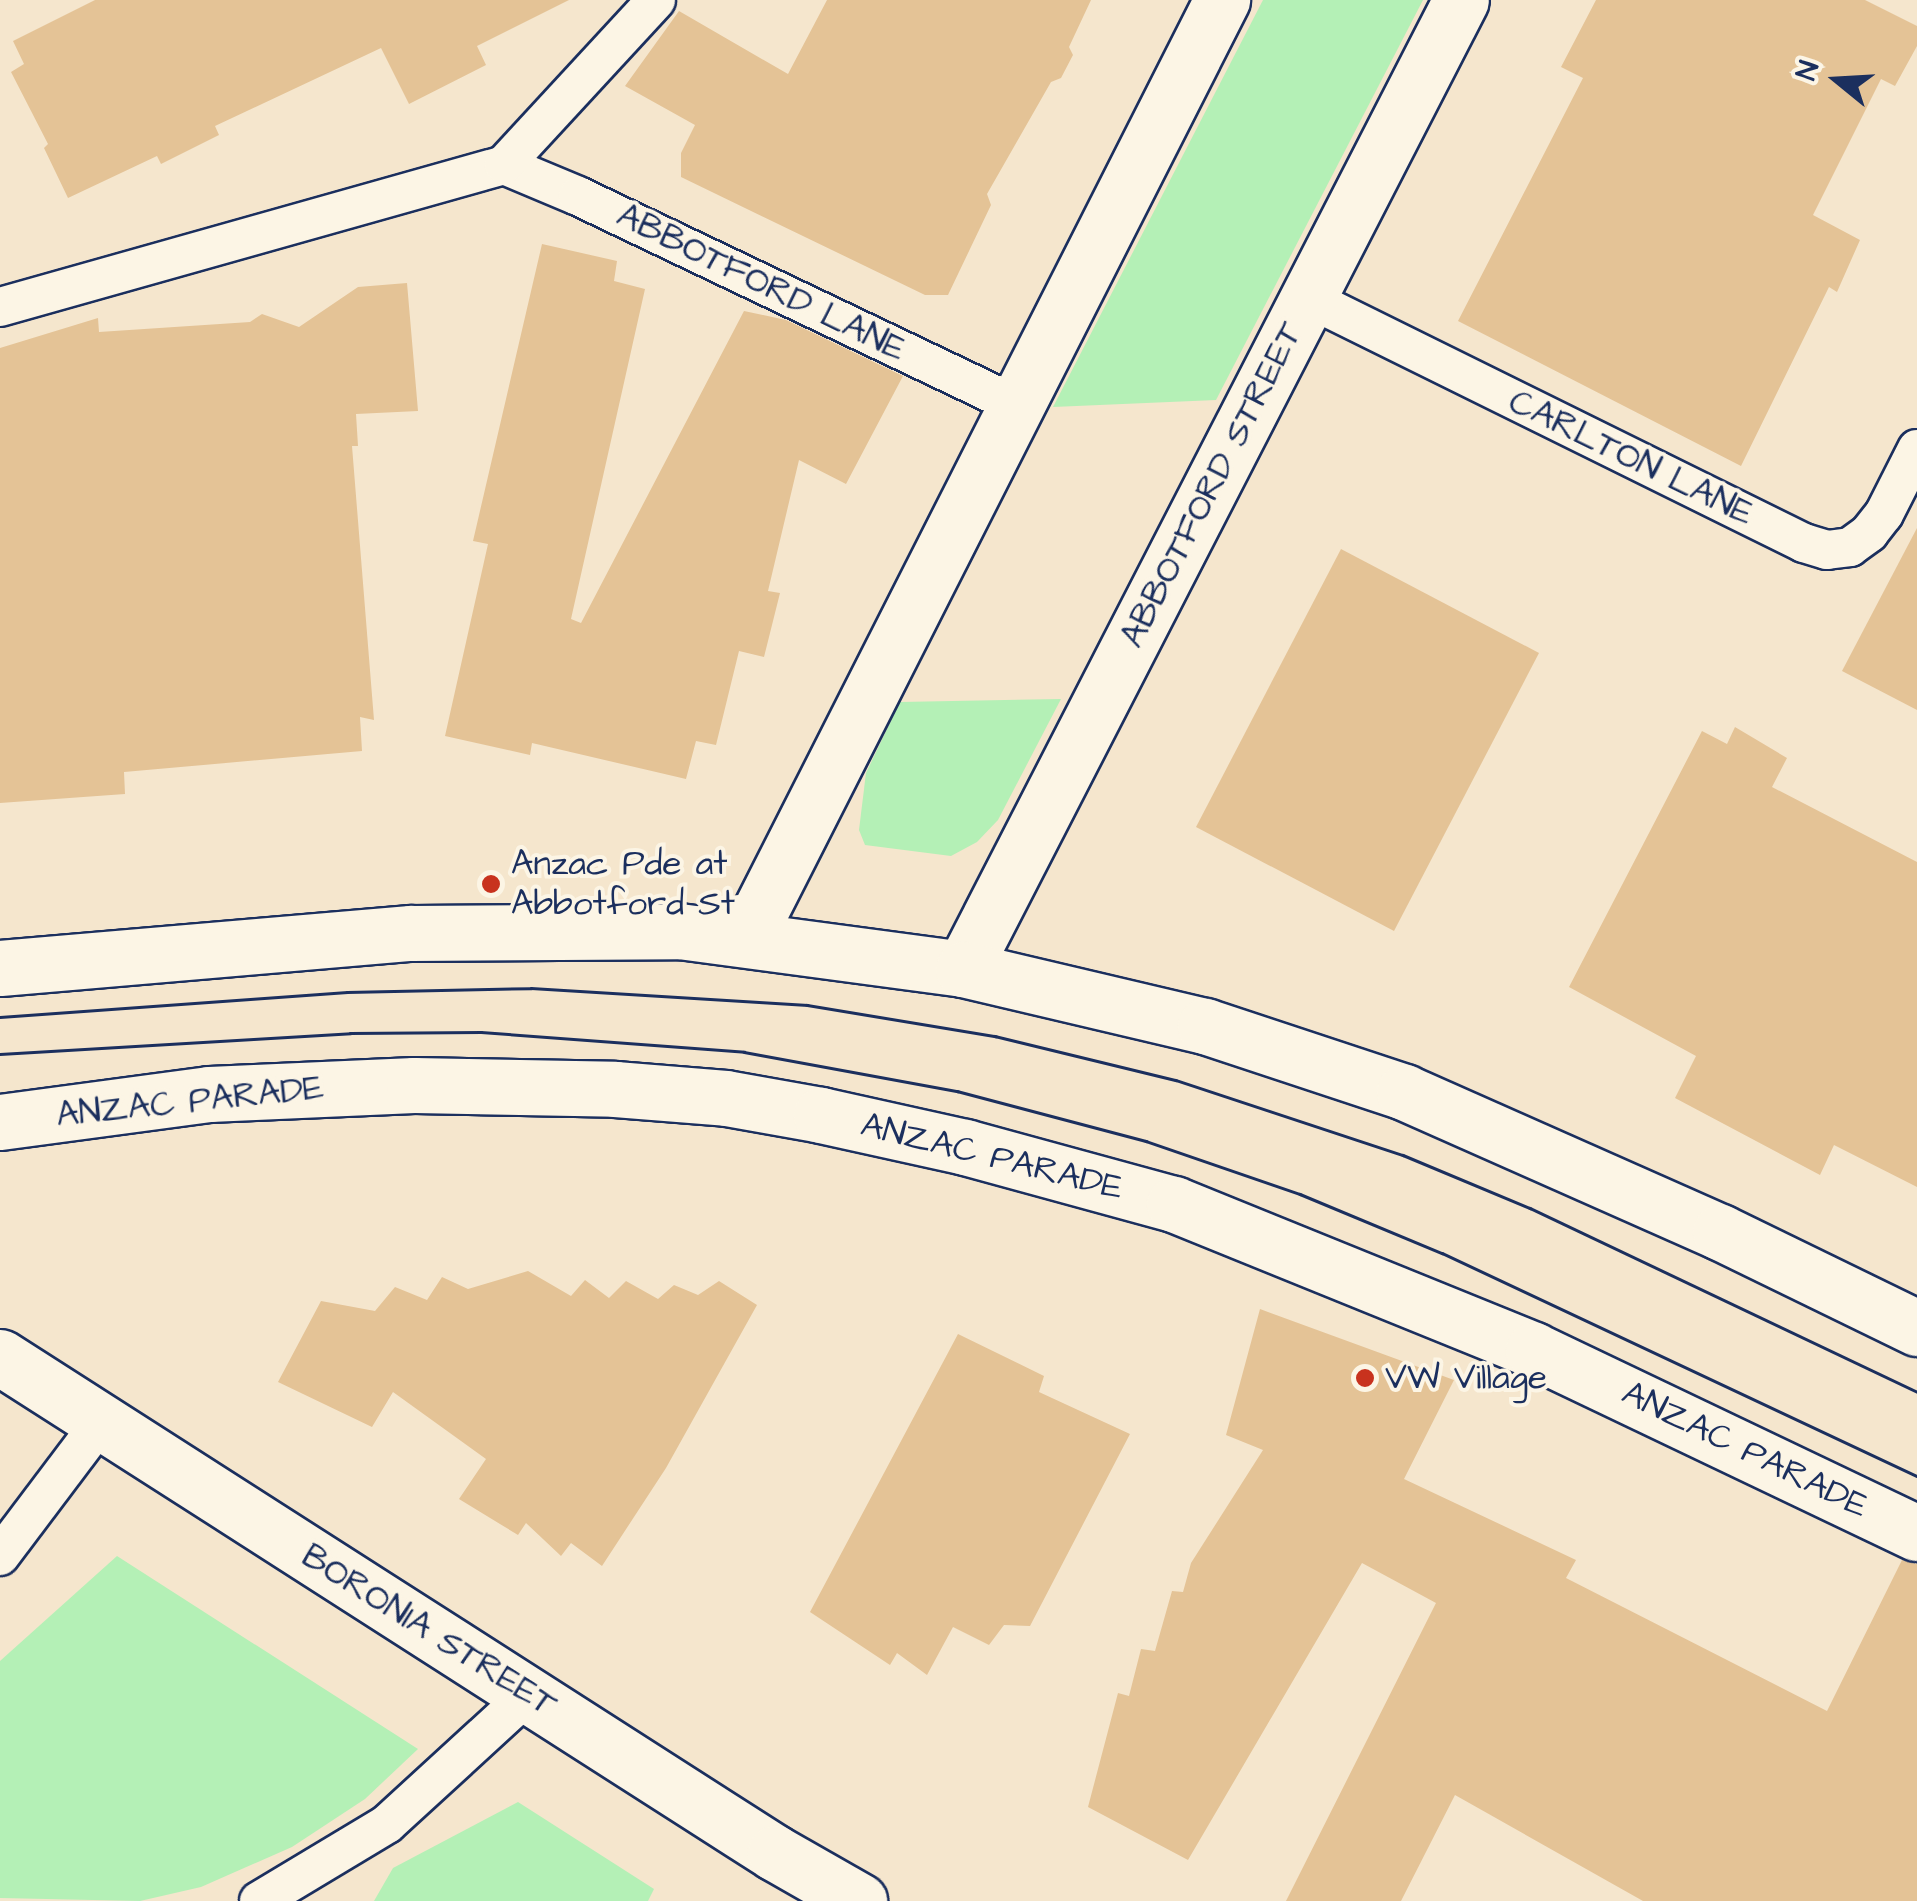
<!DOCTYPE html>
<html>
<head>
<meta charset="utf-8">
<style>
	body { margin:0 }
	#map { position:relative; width:1917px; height:1901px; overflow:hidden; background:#f5e6cd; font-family:"Architects Daughter",sans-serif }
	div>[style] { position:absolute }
	.green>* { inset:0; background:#b4f0b6 }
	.building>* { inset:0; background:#e4c396 }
	.roads { filter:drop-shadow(2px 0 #1b2f5e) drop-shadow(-2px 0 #1b2f5e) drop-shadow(0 2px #1b2f5e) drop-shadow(0 -2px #1b2f5e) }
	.lane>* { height:38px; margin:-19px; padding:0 19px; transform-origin:19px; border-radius:19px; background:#fcf5e5 }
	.street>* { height:55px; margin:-27.5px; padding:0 27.5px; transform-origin:27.5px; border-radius:27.5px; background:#fcf5e5 }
	.secondary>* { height:55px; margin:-27.5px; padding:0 27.5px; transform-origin:27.5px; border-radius:27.5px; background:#fcf5e5 }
	.primary>* { height:55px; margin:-27.5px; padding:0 27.5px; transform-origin:27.5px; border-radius:27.5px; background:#fcf5e5 }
	.tram>* { height:2.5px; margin:-1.25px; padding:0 1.25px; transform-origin:1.25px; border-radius:1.25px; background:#1b2f5e }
	.dots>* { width:28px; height:28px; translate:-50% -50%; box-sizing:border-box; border:5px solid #fcf5e5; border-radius:50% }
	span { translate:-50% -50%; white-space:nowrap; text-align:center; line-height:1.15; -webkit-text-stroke:8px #fcf5e5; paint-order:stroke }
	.street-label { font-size:35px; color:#1b2f5e }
	.poi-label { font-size:35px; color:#1b2f5e }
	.left { translate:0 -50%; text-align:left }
	.north { position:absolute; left:1787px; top:30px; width:100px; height:100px; -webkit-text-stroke:8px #fcf5e5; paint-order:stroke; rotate:288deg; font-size:28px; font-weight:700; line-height:40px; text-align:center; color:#1b2f5e }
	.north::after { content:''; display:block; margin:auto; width:35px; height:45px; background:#1b2f5e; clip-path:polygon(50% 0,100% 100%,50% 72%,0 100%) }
</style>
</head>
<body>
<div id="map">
	<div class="green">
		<i style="clip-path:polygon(1263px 0,1423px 0,1216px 400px,1053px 407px)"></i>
		<i style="clip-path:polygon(1061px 699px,998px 820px,977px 842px,951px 856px,865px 845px,859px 830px,866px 773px,900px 702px)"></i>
		<i style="clip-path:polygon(117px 1556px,418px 1749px,365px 1799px,292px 1847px,201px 1887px,140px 1901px,0 1898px,0 1661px)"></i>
		<i style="clip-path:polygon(518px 1802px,654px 1889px,648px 1901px,374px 1901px,393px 1868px)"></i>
	</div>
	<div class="building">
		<i style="clip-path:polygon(95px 0,569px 0,477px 46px,486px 65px,409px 104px,381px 48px,215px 126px,219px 135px,161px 164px,157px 156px,68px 198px,44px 148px,48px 144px,11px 72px,24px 64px,13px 41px)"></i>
		<i style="clip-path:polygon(827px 0,1091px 0,1069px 47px,1073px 55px,1061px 78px,1051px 82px,987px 194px,991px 205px,948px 295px,925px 295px,681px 177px,681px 153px,695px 125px,625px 86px,679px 11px,788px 74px)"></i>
		<i style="clip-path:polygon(1596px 0,1865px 0,1917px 26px,1917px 46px,1895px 86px,1881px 79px,1813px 215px,1860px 240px,1837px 292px,1829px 287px,1741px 466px,1458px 321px,1583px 78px,1561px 67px)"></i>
		<i style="clip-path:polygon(542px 244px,617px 261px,614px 281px,645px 289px,571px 619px,581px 623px,744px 311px,786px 320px,903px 376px,846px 484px,799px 460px,768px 591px,780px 593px,764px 657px,739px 651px,716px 745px,696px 741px,686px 779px,532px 743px,530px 755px,445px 736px,488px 544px,473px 541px)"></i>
		<i style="clip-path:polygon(407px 283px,418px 411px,356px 414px,358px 446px,352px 446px,374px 720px,360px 717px,362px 751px,124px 772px,125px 794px,0 803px,0 348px,98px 318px,99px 332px,250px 322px,262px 314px,299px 327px,358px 287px)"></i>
		<i style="clip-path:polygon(1917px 528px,1917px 710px,1842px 671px)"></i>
		<i style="clip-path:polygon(1341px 549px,1539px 653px,1394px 931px,1196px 827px)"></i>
		<i style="clip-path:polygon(1735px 727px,1787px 758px,1772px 787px,1917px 862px,1917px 1187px,1834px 1145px,1820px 1175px,1675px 1098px,1696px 1056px,1569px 987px,1702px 731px,1727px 744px)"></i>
		<i style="clip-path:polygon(528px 1271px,571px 1296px,585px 1280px,609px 1298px,626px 1281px,658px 1299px,674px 1285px,698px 1295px,719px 1281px,757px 1305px,666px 1468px,602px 1566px,571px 1543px,561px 1556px,526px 1523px,518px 1535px,459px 1499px,486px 1459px,393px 1392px,372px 1427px,278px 1382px,321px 1301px,375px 1311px,395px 1287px,427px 1300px,442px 1277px,468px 1289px)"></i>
		<i style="clip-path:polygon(1260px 1309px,1454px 1380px,1404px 1479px,1576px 1560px,1566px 1578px,1827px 1711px,1902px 1560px,1917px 1564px,1917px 1901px,1643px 1901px,1455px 1795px,1401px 1901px,1286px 1901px,1436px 1603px,1362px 1563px,1188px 1860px,1088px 1807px,1118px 1693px,1129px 1696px,1141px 1649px,1155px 1651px,1172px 1591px,1183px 1592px,1191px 1563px,1263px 1450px,1226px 1435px)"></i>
		<i style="clip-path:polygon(958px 1334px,1044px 1376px,1039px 1392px,1130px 1434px,1030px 1626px,1004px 1625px,989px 1645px,953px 1627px,927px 1675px,897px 1653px,890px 1665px,810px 1612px)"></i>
	</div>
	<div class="roads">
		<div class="lane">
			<i style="left:504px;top:165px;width:80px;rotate:22.7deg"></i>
			<i style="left:578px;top:196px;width:485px;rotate:25.5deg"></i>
			<i style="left:1308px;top:298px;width:553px;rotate:26.29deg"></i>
			<i style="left:1804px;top:543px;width:24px;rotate:17deg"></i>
			<i style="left:1827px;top:550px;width:23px;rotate:-7deg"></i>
			<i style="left:1850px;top:547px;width:24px;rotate:-36deg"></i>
			<i style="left:1869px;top:533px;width:24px;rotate:-52deg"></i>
			<i style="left:1884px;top:514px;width:73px;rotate:-63.1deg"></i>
			<i style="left:0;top:307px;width:524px;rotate:-15.73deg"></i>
			<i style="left:504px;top:165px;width:224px;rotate:-47.3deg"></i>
			<i style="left:0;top:1556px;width:168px;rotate:-53deg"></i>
			<i style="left:259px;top:1901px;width:149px;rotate:-31deg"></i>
			<i style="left:387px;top:1824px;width:193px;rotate:-42.5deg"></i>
		</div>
		<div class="street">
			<i style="left:747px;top:937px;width:1051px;rotate:-63.12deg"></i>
			<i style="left:963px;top:969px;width:1089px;rotate:-62.8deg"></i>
		</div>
		<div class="secondary">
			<i style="left:0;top:1357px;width:920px;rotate:32.62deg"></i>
			<i style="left:775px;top:1853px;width:97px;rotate:29.7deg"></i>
		</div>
		<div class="primary">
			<i style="left:0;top:968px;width:412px;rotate:-4.9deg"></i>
			<i style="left:411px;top:933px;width:268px;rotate:-0.4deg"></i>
			<i style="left:679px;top:931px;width:287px;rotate:7.6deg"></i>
			<i style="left:963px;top:969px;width:249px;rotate:13.3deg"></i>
			<i style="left:1205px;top:1026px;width:210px;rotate:18.3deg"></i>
			<i style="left:1404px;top:1092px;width:346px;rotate:23.9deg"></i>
			<i style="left:1720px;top:1232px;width:219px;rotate:26deg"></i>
			<i style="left:0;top:1122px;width:211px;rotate:-7.6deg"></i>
			<i style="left:209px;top:1094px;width:205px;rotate:-2.5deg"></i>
			<i style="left:414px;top:1085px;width:201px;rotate:1.1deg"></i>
			<i style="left:615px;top:1089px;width:111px;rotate:4.6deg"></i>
			<i style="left:726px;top:1098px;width:97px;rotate:10.1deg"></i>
			<i style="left:821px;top:1115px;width:148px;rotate:12.5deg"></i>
			<i style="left:965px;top:1147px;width:217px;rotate:15.3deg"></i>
			<i style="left:1174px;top:1204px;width:388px;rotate:22.1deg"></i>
			<i style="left:1533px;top:1350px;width:425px;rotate:25.5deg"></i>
		</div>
	</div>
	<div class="tram">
		<i style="left:0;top:1017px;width:348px;rotate:-4.1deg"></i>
		<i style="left:347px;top:992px;width:184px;rotate:-1.2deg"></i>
		<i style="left:531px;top:988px;width:277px;rotate:3.5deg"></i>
		<i style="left:807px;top:1005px;width:191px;rotate:9.4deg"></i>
		<i style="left:995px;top:1036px;width:186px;rotate:13.7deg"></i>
		<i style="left:1176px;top:1080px;width:239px;rotate:18.3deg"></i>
		<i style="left:1403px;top:1155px;width:138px;rotate:22.7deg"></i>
		<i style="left:1530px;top:1208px;width:429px;rotate:25.4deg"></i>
		<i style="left:0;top:1054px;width:351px;rotate:-3.4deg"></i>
		<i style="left:350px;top:1033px;width:131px;rotate:-0.4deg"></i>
		<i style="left:481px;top:1032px;width:264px;rotate:4.3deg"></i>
		<i style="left:744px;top:1052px;width:217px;rotate:10.4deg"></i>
		<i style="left:957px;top:1091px;width:196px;rotate:14.8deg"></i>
		<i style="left:1146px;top:1141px;width:163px;rotate:19deg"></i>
		<i style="left:1300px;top:1194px;width:154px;rotate:22.6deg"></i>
		<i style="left:1442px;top:1253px;width:525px;rotate:25.15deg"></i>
	</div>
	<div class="dots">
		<i style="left:491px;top:884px;background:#c8321e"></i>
		<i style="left:1365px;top:1378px;background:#c8321e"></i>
	</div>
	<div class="street-label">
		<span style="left:761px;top:283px;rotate:26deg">ABBOTFORD LANE</span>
		<span style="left:1631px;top:458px;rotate:26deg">CARLTON LANE</span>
		<span style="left:1212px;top:485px;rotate:-63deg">ABBOTFORD STREET</span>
		<span style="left:190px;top:1102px;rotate:-6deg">ANZAC PARADE</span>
		<span style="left:992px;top:1157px;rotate:14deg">ANZAC PARADE</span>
		<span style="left:1745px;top:1450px;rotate:26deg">ANZAC PARADE</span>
		<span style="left:429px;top:1631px;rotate:32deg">BORONIA STREET</span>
	</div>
	<div class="poi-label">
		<span class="left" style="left:511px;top:884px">Anzac Pde at<br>Abbotford St</span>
		<span class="left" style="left:1385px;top:1378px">VW Village</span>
	</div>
	<div class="north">N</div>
</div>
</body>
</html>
